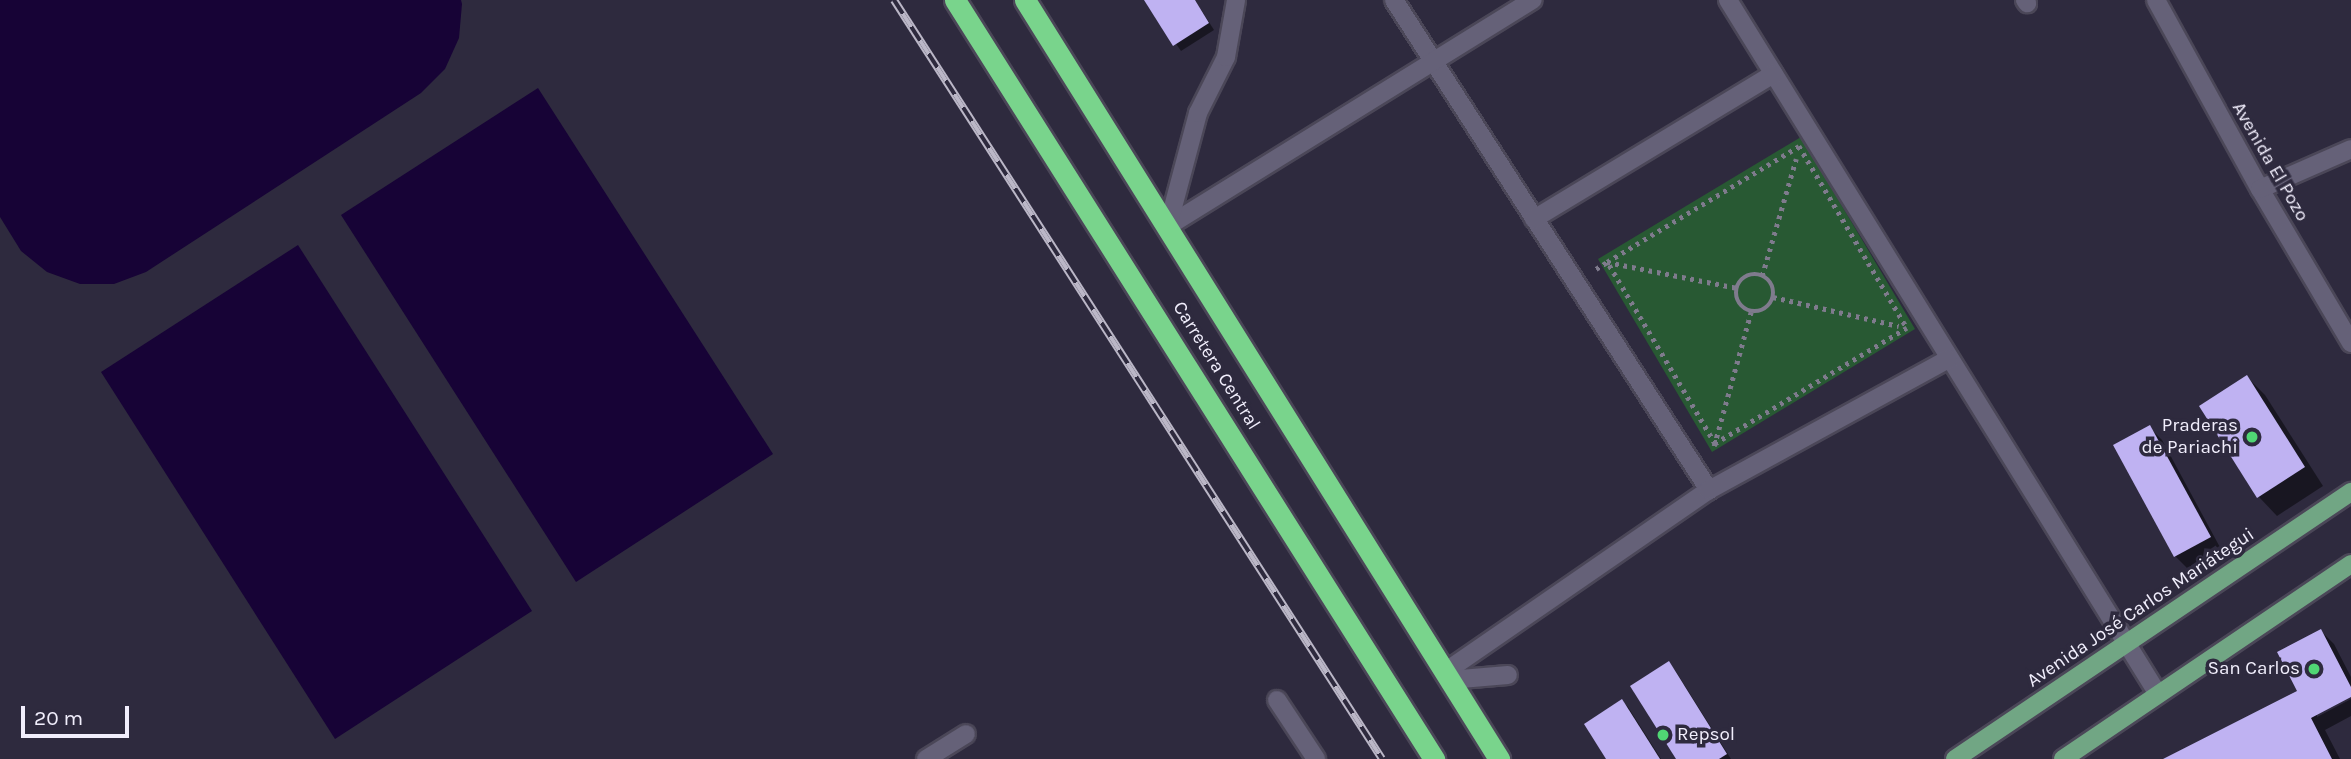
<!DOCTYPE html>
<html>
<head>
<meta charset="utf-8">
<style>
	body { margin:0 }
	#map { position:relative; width:2351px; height:759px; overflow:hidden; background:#2e2a3e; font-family:Karla,sans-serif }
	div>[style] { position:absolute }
	.green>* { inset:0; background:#285933 }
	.water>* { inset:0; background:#170336 }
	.shadow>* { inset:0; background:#0007 }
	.building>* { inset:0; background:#bfb2f2 }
	.path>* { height:4.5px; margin-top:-2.25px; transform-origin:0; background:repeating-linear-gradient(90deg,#7f7b8d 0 3.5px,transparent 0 8.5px) }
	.path>.ring { margin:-2.25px; padding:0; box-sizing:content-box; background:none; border:4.5px solid #7f7b8d; border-radius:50% }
	.roads { filter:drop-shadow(2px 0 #4b4758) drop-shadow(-2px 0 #4b4758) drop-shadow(0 2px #4b4758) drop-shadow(0 -2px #4b4758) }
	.minor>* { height:18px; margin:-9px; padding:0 9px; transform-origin:9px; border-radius:9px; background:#656178 }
	.major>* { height:18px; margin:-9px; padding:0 9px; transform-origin:9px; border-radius:9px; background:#71a684 }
	.highway>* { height:21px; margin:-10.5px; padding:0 10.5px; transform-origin:10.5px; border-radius:10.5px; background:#79d48c }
	.rail>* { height:8px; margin-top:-4px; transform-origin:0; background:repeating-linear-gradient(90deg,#2e2a3e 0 16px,#bbb7c7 0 32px); box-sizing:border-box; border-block:2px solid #bbb7c7 }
	.dots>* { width:19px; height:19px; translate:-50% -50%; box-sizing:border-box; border:4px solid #2e2a3e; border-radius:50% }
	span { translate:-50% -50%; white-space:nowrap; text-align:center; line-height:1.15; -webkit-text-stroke:7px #2e2a3e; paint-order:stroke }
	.street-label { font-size:19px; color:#f1eefc }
	.poi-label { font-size:19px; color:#f1eefc }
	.right { translate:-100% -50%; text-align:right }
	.left { translate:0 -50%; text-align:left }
	.scale { position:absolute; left:21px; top:706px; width:108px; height:32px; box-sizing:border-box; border:4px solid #f1eefc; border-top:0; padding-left:9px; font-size:21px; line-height:24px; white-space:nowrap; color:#f1eefc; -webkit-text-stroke:5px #2e2a3e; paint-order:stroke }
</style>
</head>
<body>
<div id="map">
	<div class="green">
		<i style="clip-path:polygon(1801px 137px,1915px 329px,1712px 452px,1598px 259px)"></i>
	</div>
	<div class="water">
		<i style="clip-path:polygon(0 0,461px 0,462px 4px,459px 38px,445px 69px,421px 93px,146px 272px,114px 284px,80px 284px,47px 272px,21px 251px,0 217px)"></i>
		<i style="clip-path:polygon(538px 88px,773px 454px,576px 582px,341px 215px)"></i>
		<i style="clip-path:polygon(298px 245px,532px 611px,335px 739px,101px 372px)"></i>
	</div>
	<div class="shadow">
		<i style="clip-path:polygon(1146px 0,1195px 0,1214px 30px,1181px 51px)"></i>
		<i style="clip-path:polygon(2247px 377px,2265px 395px,2323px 486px,2277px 516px,2259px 497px,2201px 407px)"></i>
		<i style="clip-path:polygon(2149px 427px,2162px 440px,2222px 551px,2188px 569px,2175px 556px)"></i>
		<i style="clip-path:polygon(2321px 631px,2334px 644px,2351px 677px,2351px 695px,2317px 713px,2317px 717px,2351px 699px,2351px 716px,2325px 730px,2340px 759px,2167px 759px,2300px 691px)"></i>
		<i style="clip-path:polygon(1669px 664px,1675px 670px,1731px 759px,1678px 759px)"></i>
		<i style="clip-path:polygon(1622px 701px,1628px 707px,1661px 759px,1608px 759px)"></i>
	</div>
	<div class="building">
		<i style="clip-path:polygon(1144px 0,1195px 0,1209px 23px,1173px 46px)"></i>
		<i style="clip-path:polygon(2247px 375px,2305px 467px,2257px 498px,2199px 406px)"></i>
		<i style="clip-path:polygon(2150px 425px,2211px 537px,2174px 557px,2113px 445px)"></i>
		<i style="clip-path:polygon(2321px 629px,2351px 687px,2351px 697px,2311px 718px,2332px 759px,2163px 759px,2297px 691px,2277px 652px)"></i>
		<i style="clip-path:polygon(1669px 661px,1727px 754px,1719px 759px,1676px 759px,1630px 686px)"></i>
		<i style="clip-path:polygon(1622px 699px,1660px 759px,1606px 759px,1584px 724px)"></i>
	</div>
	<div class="path">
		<i style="left:1799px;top:146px;width:212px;rotate:59.3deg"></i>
		<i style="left:1907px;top:328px;width:224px;rotate:148.9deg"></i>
		<i style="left:1715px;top:444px;width:212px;rotate:-120.7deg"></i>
		<i style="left:1607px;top:262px;width:224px;rotate:-31.1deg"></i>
		<i style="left:1596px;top:269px;width:13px;rotate:-32deg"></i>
		<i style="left:1607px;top:262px;width:133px;rotate:11.3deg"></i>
		<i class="ring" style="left:1736px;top:274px;width:33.5px;height:33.5px"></i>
		<i style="left:1762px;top:276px;width:122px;rotate:-73.8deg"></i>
		<i style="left:1773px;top:297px;width:129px;rotate:13deg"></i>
		<i style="left:1714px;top:446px;width:139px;rotate:-74.6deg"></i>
	</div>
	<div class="roads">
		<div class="minor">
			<i style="left:1394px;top:0;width:583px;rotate:57.26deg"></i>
			<i style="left:1728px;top:0;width:816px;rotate:58.22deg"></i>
			<i style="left:2025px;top:0;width:4px;rotate:56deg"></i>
			<i style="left:2156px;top:0;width:216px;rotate:61.2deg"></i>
			<i style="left:2260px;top:189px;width:179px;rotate:59.4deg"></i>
			<i style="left:2260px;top:189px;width:99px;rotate:-23.7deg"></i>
			<i style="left:1534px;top:219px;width:280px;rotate:-31.2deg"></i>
			<i style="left:1168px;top:226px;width:429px;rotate:-31.8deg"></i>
			<i style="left:1168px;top:226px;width:117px;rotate:-75.1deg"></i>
			<i style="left:1198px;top:113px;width:63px;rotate:-63.4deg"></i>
			<i style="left:1226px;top:57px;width:58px;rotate:-80deg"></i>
			<i style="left:1445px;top:672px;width:321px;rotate:-34.6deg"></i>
			<i style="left:1709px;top:490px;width:273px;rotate:-28.7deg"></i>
			<i style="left:1449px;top:680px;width:59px;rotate:-4.8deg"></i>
			<i style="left:1277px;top:700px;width:71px;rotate:56.5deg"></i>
			<i style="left:926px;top:759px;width:47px;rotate:-32deg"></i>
		</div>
		<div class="major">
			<i style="left:1955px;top:759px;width:478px;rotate:-34deg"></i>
			<i style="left:2063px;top:759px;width:348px;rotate:-34.1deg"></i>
		</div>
		<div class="highway">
			<i style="left:955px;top:0;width:898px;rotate:57.74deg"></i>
			<i style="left:1025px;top:0;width:895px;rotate:58.01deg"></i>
		</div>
	</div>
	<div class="rail">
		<i style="left:894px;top:0;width:902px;rotate:57.26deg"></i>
	</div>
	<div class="dots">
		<i style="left:2252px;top:437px;background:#50d674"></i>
		<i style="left:2314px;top:669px;background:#50d674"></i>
		<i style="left:1663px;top:735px;background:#50d674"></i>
	</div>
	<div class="street-label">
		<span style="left:2270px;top:162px;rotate:60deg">Avenida El Pozo</span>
		<span style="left:1216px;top:366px;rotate:58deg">Carretera Central</span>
		<span style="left:2141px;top:608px;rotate:-34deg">Avenida José Carlos Mariátegui</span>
	</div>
	<div class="poi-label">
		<span class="right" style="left:2238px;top:437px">Praderas<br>de Pariachi</span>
		<span class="right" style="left:2300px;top:669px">San Carlos</span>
		<span class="left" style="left:1677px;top:735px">Repsol</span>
	</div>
	<div class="scale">20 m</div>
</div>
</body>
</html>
